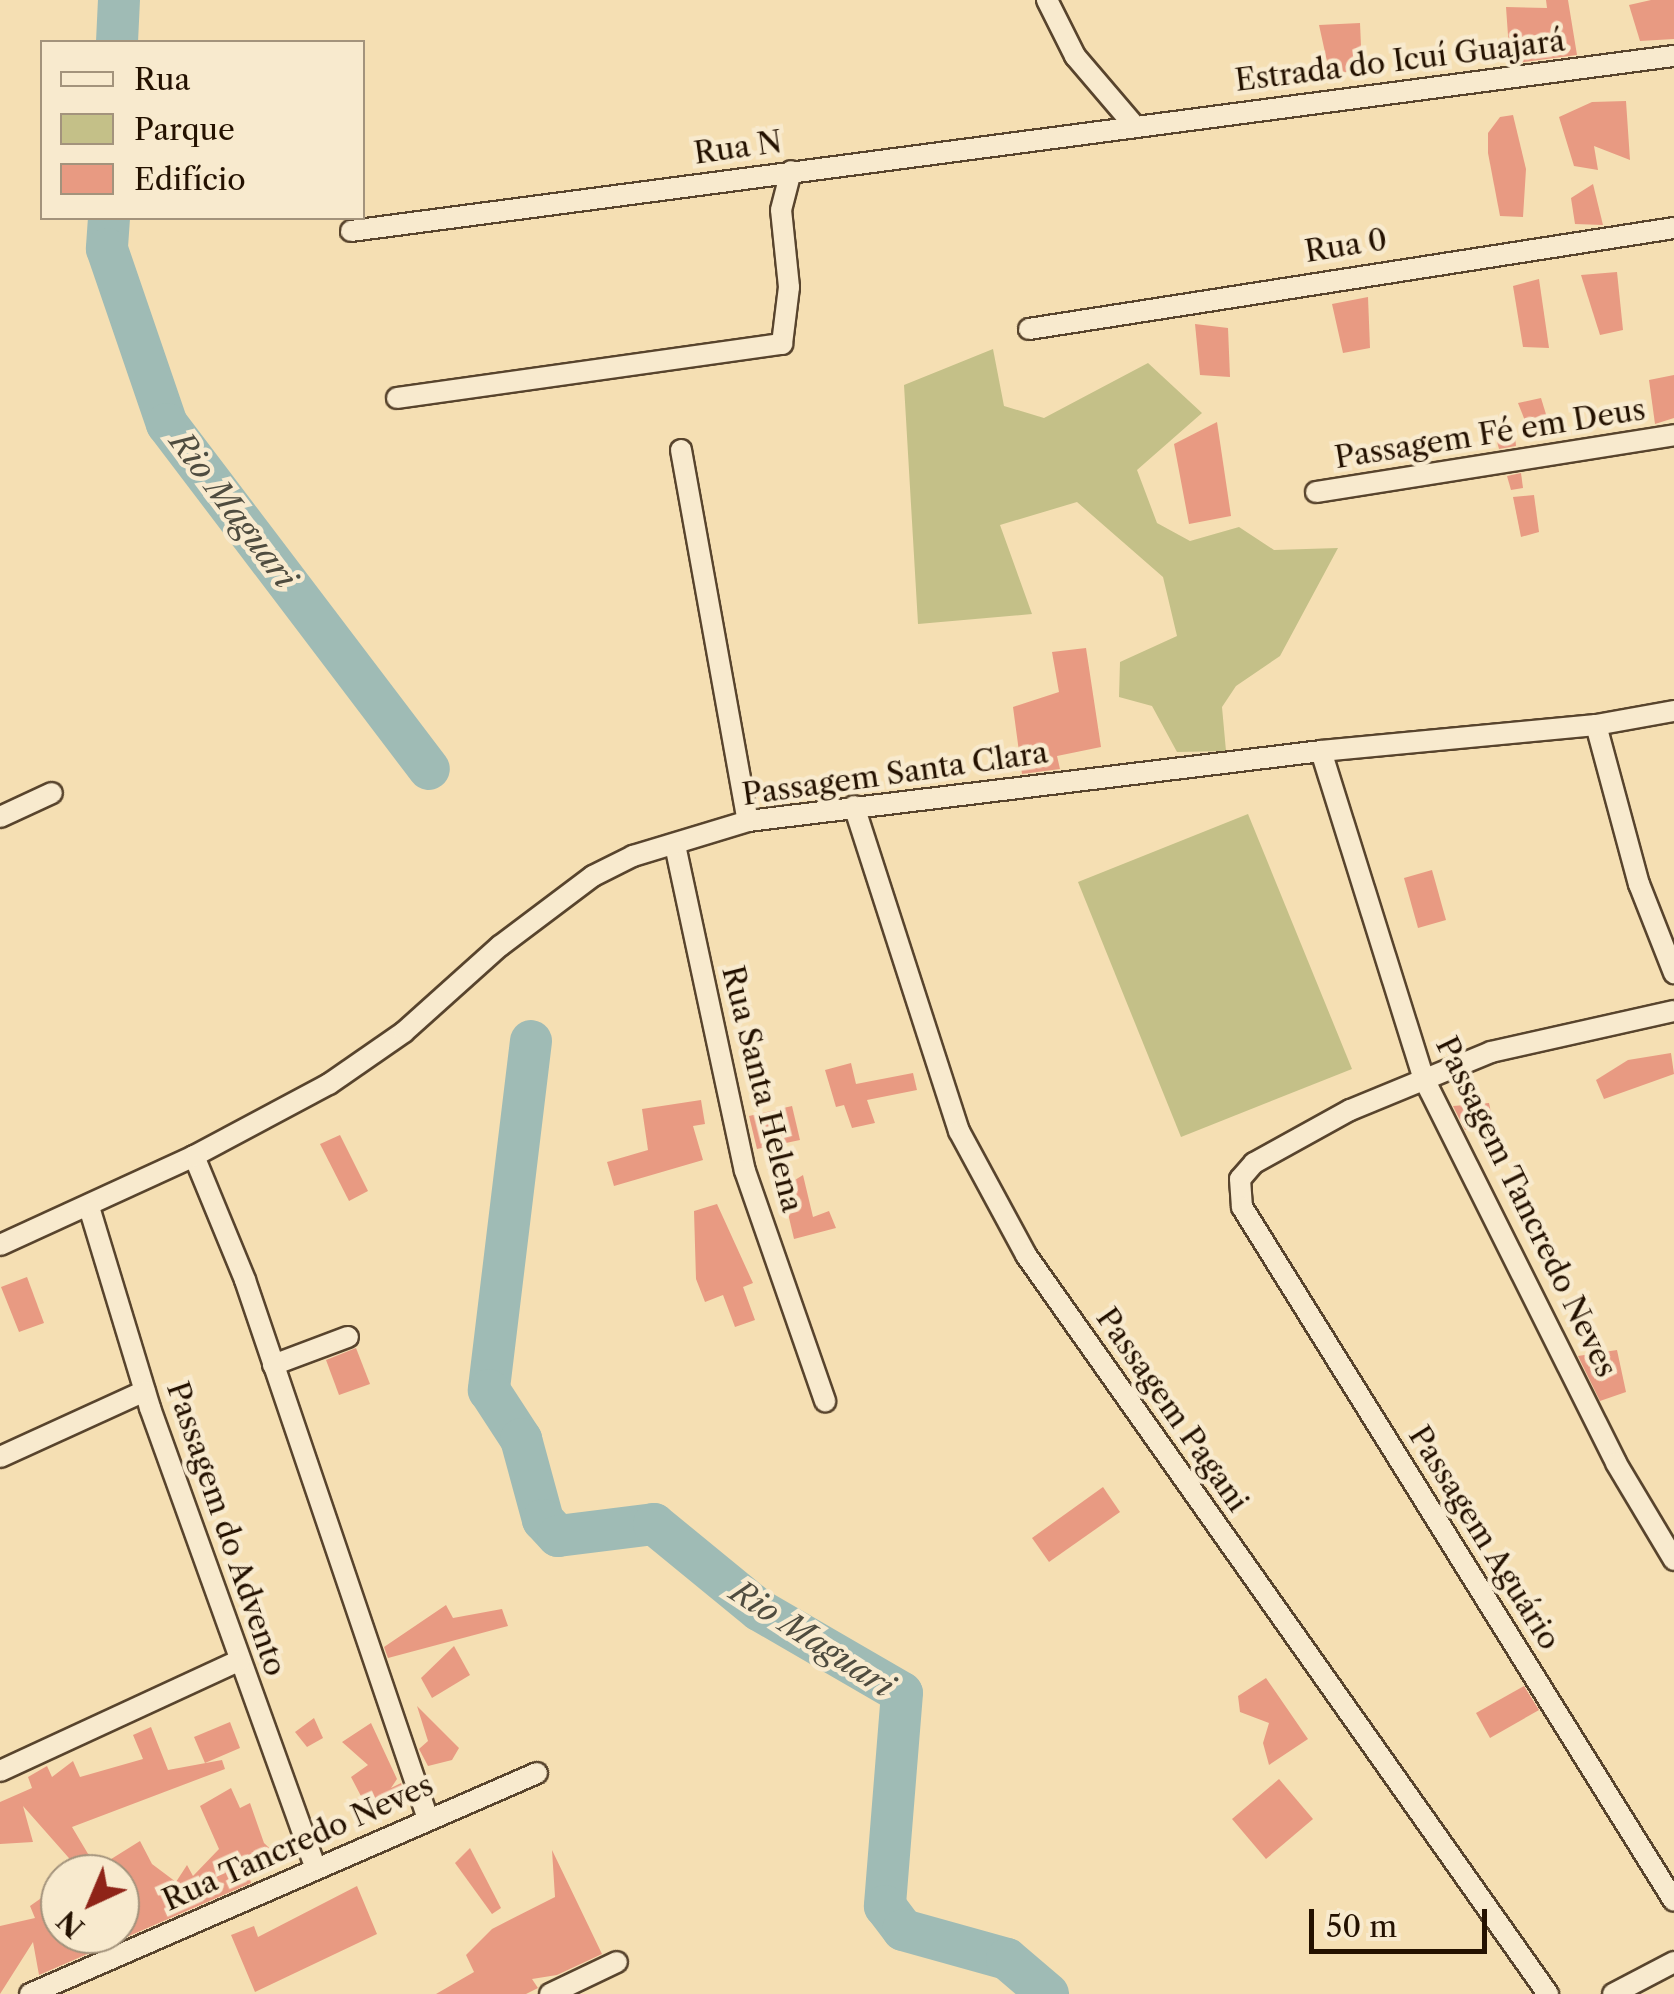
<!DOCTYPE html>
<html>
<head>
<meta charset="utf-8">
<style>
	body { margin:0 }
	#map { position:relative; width:1674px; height:1994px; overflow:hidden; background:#f5dfb3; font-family:"Libre Caslon Text",serif }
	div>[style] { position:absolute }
	.green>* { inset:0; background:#c4c088 }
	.river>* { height:42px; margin:-21px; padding:0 21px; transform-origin:21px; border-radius:21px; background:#9fbbb5 }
	.building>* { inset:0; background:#e89a82 }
	.roads { filter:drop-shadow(2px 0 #58442d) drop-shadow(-2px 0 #58442d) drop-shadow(0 2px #58442d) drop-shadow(0 -2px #58442d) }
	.minor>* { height:20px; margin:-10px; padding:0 10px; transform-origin:10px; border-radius:10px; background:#f8eace }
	span { translate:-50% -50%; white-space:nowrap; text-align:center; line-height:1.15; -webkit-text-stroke:9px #f8eace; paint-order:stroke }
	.street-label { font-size:30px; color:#241100 }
	.water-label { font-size:32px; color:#4f4c3f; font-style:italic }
	.legend { position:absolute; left:40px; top:40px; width:325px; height:180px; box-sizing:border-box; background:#f8eace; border:2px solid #a3937c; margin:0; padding:12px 18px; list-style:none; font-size:30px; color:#241100 }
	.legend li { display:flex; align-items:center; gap:20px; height:50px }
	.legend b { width:50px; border:2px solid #a3937c }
	.north { position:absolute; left:40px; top:1854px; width:100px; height:100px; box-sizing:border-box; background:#f8eace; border:2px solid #a3937c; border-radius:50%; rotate:224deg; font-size:28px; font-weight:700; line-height:40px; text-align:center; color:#241100 }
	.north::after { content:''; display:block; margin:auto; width:35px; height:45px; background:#8f2418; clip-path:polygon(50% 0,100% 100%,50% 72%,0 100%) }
	.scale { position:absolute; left:1309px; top:1909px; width:178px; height:45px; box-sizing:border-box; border:5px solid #241100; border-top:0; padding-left:12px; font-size:30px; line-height:35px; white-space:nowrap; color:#241100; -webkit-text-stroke:8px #f8eace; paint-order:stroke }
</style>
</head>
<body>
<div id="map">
	<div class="green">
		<i style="clip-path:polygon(993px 349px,1004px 406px,1044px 418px,1148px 363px,1202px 413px,1137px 470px,1157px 523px,1190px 541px,1239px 527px,1274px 550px,1338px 548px,1280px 656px,1236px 686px,1222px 707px,1226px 751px,1177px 752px,1152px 706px,1119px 697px,1120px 662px,1177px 636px,1163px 577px,1077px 502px,1000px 525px,1032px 614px,918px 624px,904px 385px)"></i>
		<i style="clip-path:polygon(1248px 814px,1352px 1069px,1181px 1137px,1078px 882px)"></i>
	</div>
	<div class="river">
		<i style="left:117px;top:42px;width:42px;rotate:-87.3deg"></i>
		<i style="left:109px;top:218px;width:31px;rotate:94deg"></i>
		<i style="left:107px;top:249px;width:185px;rotate:71.1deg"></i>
		<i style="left:167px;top:424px;width:433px;rotate:52.8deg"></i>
		<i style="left:531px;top:1041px;width:352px;rotate:96.9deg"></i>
		<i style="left:489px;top:1390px;width:59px;rotate:56.9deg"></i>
		<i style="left:521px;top:1439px;width:84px;rotate:74.8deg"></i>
		<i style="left:543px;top:1520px;width:22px;rotate:47deg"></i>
		<i style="left:558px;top:1536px;width:97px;rotate:-7.1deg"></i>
		<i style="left:654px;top:1524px;width:136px;rotate:39.3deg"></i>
		<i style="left:759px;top:1610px;width:165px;rotate:30.1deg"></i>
		<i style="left:902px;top:1693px;width:214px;rotate:94.6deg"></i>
		<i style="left:885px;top:1906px;width:30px;rotate:53deg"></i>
		<i style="left:903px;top:1930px;width:108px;rotate:15.6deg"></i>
		<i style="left:1007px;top:1959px;width:54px;rotate:40.5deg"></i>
	</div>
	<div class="building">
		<i style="clip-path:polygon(1546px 0,1568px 0,1577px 55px,1510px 64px,1506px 7px,1547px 8px)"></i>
		<i style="clip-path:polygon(1651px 0,1674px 0,1674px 39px,1640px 41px,1629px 5px)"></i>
		<i style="clip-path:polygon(1360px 23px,1362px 69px,1330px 75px,1319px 25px)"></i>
		<i style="clip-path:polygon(1626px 101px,1630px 160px,1594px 146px,1598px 170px,1574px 166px,1559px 117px,1592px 102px)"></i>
		<i style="clip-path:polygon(1513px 115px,1526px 169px,1523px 217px,1500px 216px,1488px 153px,1488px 133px,1500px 117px)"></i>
		<i style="clip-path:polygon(1593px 184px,1603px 225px,1575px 224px,1571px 198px)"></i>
		<i style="clip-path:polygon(1617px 272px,1623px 330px,1600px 335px,1581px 275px)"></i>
		<i style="clip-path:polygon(1539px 279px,1549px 348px,1523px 347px,1513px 286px)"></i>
		<i style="clip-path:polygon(1368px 297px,1370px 348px,1343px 353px,1332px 304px)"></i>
		<i style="clip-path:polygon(1195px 324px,1228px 328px,1230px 377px,1200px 375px)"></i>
		<i style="clip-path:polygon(1674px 375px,1674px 418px,1655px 424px,1649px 380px)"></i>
		<i style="clip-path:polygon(1541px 398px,1549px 424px,1529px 431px,1518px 403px)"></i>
		<i style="clip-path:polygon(1217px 422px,1231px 516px,1189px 524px,1174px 444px)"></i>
		<i style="clip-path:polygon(1514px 427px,1516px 446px,1499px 449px,1494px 431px)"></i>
		<i style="clip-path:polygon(1521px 473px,1523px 488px,1511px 490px,1507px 476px)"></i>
		<i style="clip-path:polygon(1534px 495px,1539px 532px,1521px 537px,1513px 497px)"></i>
		<i style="clip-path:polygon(1086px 648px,1101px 747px,1057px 756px,1060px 769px,1022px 774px,1013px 707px,1059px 692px,1052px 652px)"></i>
		<i style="clip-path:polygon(1432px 870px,1446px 920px,1418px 928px,1404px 878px)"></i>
		<i style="clip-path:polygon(1671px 1053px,1674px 1074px,1604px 1099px,1596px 1080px,1628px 1060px)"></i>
		<i style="clip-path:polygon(851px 1063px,856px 1084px,913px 1073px,917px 1090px,867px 1100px,875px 1123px,852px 1128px,844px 1105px,836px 1107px,825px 1070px)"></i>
		<i style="clip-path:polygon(701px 1100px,705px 1124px,693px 1126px,703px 1160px,614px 1186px,607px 1162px,648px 1150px,642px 1109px)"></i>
		<i style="clip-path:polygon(1489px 1103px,1494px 1126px,1465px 1130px,1453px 1106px)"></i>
		<i style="clip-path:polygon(792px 1106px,800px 1140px,757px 1149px,749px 1116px)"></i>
		<i style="clip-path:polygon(340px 1135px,368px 1191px,349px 1201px,320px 1144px)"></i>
		<i style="clip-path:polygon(803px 1175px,813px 1217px,829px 1211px,836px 1228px,794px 1239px,782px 1188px)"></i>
		<i style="clip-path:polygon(717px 1204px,753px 1283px,743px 1287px,755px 1320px,735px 1327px,723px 1295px,705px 1302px,696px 1279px,694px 1211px)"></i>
		<i style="clip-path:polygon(27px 1277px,44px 1323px,19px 1332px,1px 1287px)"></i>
		<i style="clip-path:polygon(356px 1348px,370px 1384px,339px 1395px,326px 1360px)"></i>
		<i style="clip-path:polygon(1617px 1350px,1626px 1392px,1600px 1401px,1578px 1356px)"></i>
		<i style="clip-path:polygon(1103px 1487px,1120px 1512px,1049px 1562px,1032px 1538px)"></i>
		<i style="clip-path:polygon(446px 1605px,453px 1618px,502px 1609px,508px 1626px,388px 1658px,384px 1647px)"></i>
		<i style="clip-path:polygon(454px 1646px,470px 1675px,432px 1698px,421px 1678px)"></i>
		<i style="clip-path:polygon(1266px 1678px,1308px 1739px,1269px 1765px,1263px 1743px,1269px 1723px,1240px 1712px,1238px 1696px)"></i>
		<i style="clip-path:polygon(1524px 1686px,1539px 1710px,1490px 1738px,1476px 1713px)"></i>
		<i style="clip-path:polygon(417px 1706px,459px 1748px,452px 1760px,428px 1766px,419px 1749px,428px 1741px)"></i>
		<i style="clip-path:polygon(314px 1718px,323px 1738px,307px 1747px,295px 1732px)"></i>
		<i style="clip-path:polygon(230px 1722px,240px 1748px,205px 1763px,194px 1737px)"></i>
		<i style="clip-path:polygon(371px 1723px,397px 1779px,391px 1788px,401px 1783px,405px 1795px,357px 1823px,346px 1804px,362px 1798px,351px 1777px,368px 1765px,342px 1742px)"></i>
		<i style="clip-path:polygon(151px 1727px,168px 1770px,222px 1760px,225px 1769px,72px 1827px,100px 1874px,83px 1874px,23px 1806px,33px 1842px,0 1844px,0 1802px,32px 1788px,28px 1777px,47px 1766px,52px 1777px,73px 1761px,80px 1777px,143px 1759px,133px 1735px)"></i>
		<i style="clip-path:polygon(1279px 1779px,1313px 1819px,1266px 1859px,1232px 1819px)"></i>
		<i style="clip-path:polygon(231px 1788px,240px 1808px,250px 1803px,264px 1843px,278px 1856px,248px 1870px,251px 1883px,39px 1975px,33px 1942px,0 1994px,0 1926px,35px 1918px,30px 1906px,47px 1894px,60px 1934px,120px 1934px,120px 1868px,108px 1861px,140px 1841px,152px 1864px,176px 1882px,187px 1865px,193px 1876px,219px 1849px,200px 1806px)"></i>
		<i style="clip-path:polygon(470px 1848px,501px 1908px,492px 1914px,455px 1863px)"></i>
		<i style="clip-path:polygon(552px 1850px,602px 1954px,557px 1975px,532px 1979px,538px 1988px,526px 1994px,436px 1994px,474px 1972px,466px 1955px,492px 1929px,555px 1897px)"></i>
		<i style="clip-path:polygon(357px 1886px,377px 1934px,255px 1992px,231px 1935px,254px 1926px,258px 1937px)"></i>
	</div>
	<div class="roads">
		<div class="minor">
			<i style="left:1047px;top:0;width:63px;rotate:63.4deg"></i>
			<i style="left:1075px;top:56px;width:89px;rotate:49.5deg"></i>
			<i style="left:351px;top:231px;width:1335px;rotate:-7.54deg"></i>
			<i style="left:1029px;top:329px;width:653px;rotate:-8.9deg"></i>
			<i style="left:397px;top:398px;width:389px;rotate:-8deg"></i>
			<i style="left:782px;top:344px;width:57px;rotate:-83deg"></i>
			<i style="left:789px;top:287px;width:77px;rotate:-95.9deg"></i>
			<i style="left:781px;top:210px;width:40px;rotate:-75.6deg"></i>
			<i style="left:681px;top:450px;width:377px;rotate:79.8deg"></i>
			<i style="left:1316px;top:492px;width:363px;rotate:-9deg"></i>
			<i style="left:1596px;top:725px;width:165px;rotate:74.9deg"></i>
			<i style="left:1639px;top:884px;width:96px;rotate:68.5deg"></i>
			<i style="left:1321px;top:751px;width:344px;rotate:72.6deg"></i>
			<i style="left:1424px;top:1079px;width:429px;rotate:63.4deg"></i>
			<i style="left:1616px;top:1463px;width:113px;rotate:59.1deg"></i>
			<i style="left:854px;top:806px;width:342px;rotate:72.1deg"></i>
			<i style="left:959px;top:1131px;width:141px;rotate:61.6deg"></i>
			<i style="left:1026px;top:1255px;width:905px;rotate:54.76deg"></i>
			<i style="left:0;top:817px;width:57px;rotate:-24.8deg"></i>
			<i style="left:675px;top:845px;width:333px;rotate:77.9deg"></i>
			<i style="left:745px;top:1171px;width:244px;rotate:70.8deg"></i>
			<i style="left:1674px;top:1011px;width:188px;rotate:167.4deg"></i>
			<i style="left:1491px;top:1052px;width:152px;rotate:157.6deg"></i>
			<i style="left:1350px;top:1110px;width:110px;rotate:151.1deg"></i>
			<i style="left:1254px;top:1163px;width:21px;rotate:131deg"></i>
			<i style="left:1240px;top:1179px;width:28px;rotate:86deg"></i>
			<i style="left:1242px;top:1207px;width:817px;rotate:58.1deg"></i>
			<i style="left:194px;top:1156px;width:134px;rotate:67.6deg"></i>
			<i style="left:245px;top:1280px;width:569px;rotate:71.25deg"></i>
			<i style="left:89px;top:1207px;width:210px;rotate:73.1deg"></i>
			<i style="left:150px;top:1408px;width:488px;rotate:70.2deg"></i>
			<i style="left:0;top:1245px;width:213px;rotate:-24.6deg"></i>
			<i style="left:194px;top:1156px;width:153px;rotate:-28.1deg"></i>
			<i style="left:329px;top:1084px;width:91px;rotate:-34.7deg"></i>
			<i style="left:404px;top:1032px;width:129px;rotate:-41.9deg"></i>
			<i style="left:500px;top:946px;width:116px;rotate:-37deg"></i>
			<i style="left:593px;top:876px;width:45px;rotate:-26.6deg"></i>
			<i style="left:633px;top:856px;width:120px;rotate:-16.9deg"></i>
			<i style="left:748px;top:821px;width:577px;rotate:-6.96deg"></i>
			<i style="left:1321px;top:751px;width:276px;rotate:-5.4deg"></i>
			<i style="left:1596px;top:725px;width:79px;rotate:-10.2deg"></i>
			<i style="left:273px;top:1365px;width:80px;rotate:-20.5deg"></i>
			<i style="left:0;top:1457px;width:159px;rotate:-24.5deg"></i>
			<i style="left:0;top:1771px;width:264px;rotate:-24.8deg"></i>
			<i style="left:30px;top:1994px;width:553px;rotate:-23.55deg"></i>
			<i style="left:550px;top:1994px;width:74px;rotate:-25.5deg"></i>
			<i style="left:1613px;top:1994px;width:69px;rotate:-27.7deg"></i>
		</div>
	</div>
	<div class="street-label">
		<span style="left:1400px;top:61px;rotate:-7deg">Estrada do Icuí Guajará</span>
		<span style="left:738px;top:148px;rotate:-8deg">Rua N</span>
		<span style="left:1346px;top:246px;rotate:-9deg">Rua 0</span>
		<span style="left:1490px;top:434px;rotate:-9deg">Passagem Fé em Deus</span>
		<span style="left:895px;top:774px;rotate:-8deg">Passagem Santa Clara</span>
		<span style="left:762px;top:1089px;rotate:76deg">Rua Santa Helena</span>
		<span style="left:1526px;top:1207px;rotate:64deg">Passagem Tancredo Neves</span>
		<span style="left:1172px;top:1410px;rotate:55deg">Passagem Pagani</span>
		<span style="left:226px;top:1529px;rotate:71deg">Passagem do Advento</span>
		<span style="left:1484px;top:1538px;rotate:58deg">Passagem Aguário</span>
		<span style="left:298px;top:1843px;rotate:-24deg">Rua Tancredo Neves</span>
	</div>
	<div class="water-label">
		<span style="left:233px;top:510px;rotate:53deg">Rio Maguari</span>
		<span style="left:812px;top:1639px;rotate:33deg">Rio Maguari</span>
	</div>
	<ul class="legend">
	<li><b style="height:12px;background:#f8eace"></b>Rua</li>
	<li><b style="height:28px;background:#c4c088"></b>Parque</li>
	<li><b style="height:28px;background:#e89a82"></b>Edifício</li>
	</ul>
	<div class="north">N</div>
	<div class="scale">50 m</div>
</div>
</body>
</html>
